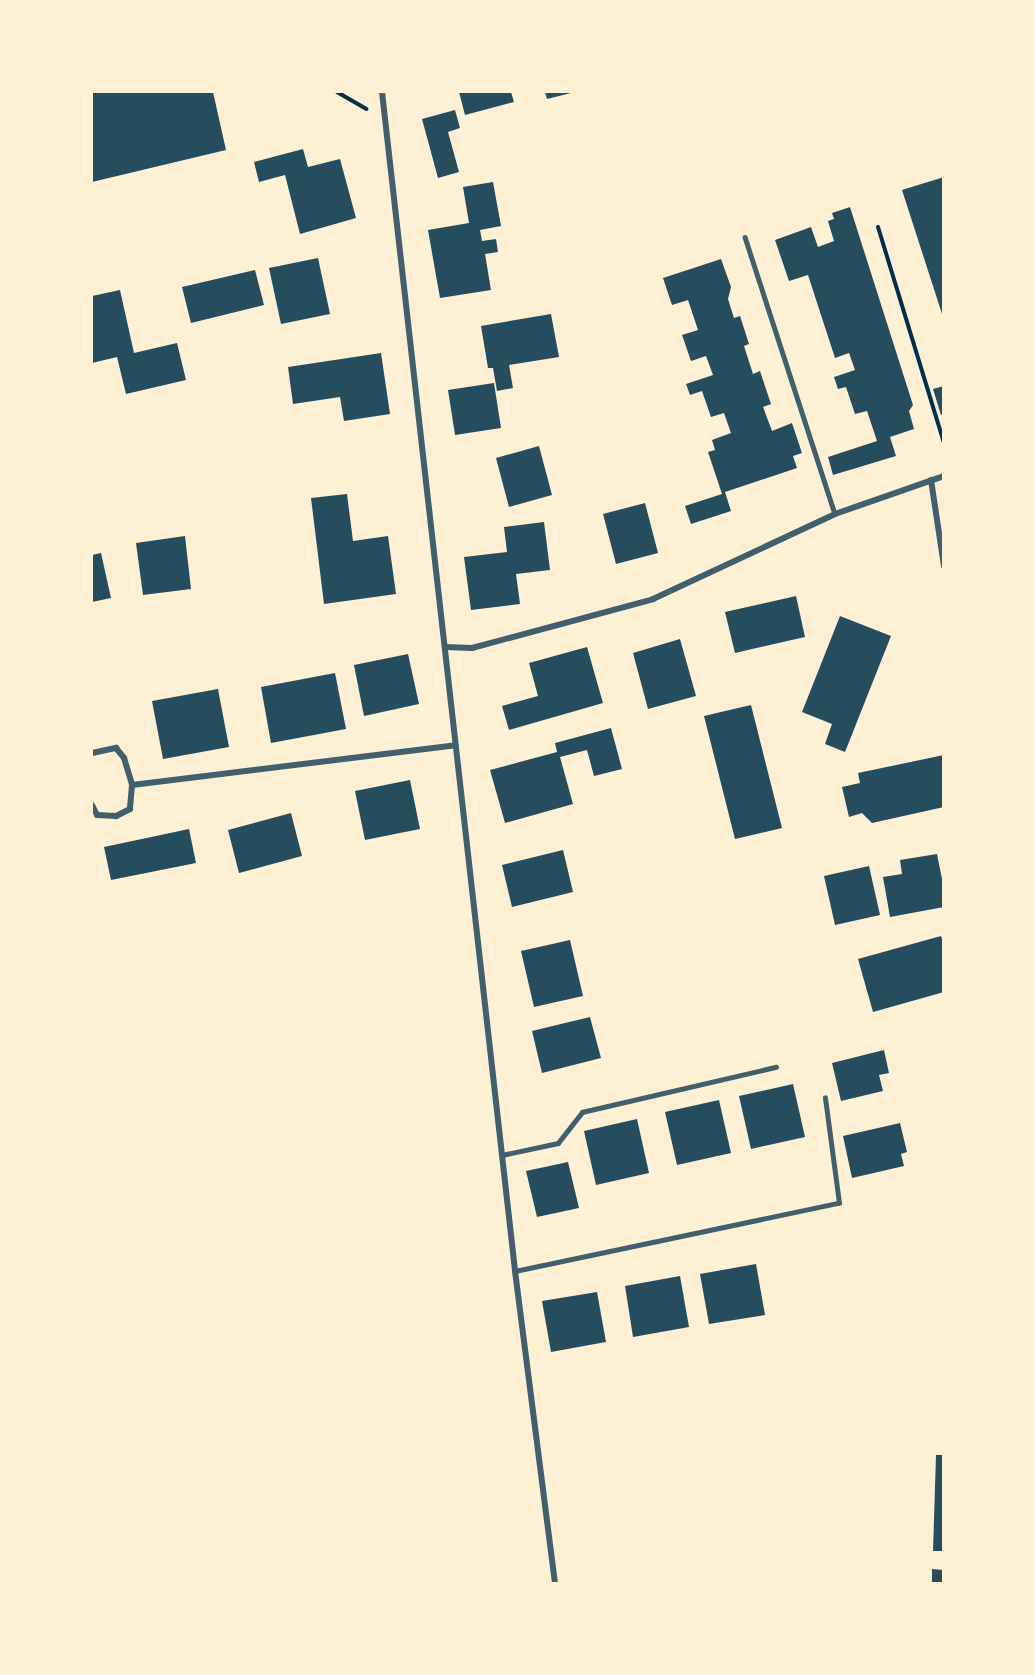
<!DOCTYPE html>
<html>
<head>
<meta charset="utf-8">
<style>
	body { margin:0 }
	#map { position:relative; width:1035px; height:1675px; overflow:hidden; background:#fdf0d5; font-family:"Asap Condensed",sans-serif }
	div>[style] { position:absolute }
	.building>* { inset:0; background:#264d5e }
	.path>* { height:4px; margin:-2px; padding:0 2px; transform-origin:2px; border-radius:2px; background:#003049 }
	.service>* { height:4.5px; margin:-2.25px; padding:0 2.25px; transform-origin:2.25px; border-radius:2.25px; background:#3f606c }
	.minor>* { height:6px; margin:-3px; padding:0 3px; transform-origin:3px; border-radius:3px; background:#3f606c }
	span { translate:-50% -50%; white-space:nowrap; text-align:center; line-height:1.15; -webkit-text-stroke:4.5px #fdf0d5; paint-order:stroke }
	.frame { position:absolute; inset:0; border:93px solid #fdf0d5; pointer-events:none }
</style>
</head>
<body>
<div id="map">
	<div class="building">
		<i style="clip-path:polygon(92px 92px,213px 92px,226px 150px,92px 182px)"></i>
		<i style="clip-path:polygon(459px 92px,511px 92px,514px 102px,465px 115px)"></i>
		<i style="clip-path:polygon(545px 92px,575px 92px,547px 99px)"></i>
		<i style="clip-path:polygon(455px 110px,460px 128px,448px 132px,459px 172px,438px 178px,422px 119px)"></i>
		<i style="clip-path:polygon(303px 149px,308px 167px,340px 159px,356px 218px,300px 234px,285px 175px,259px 182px,254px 162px)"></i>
		<i style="clip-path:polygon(944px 177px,944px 317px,943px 317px,902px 190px)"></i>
		<i style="clip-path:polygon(493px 182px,501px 226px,480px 230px,482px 241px,496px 239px,498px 252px,485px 254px,491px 290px,440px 298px,428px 230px,469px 223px,463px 187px)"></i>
		<i style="clip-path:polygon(850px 207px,913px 405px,909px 411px,914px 429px,890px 437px,896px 456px,833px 475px,828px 457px,877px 441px,867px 411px,855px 414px,846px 387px,838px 389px,834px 377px,855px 370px,849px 353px,835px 358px,808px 275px,789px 281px,775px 240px,811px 227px,818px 247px,834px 241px,828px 221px,834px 219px,832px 213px)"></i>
		<i style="clip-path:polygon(318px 258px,330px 314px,281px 324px,269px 268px)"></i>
		<i style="clip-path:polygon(721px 259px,731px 287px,728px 299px,734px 318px,740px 316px,749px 344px,744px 346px,753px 374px,760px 371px,771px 404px,763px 407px,772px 431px,792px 423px,802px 453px,793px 456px,797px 468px,725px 492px,731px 511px,691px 524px,685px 506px,722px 494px,708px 452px,715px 450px,712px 440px,731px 433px,724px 413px,711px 417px,702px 391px,690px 395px,686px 384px,713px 375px,706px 356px,691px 361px,682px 335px,698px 330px,688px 300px,672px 305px,663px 278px)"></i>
		<i style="clip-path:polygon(255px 270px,264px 305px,191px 323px,182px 287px)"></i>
		<i style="clip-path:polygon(120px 290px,134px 353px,177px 343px,186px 380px,126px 394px,117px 357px,92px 363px,92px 296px)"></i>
		<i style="clip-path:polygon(551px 314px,559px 357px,509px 365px,513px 388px,497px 391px,493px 368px,488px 368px,481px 326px)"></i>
		<i style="clip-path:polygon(381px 353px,390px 414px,344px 421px,340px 397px,293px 404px,288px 367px)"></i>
		<i style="clip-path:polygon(494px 383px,501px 428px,455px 435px,448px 390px)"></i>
		<i style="clip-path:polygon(944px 386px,944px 414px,941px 415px,933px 389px)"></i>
		<i style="clip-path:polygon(539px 446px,552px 495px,509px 507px,496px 458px)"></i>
		<i style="clip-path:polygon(347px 494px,353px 541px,388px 536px,396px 594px,324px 604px,311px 498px)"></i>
		<i style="clip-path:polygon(645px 503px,658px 553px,616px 564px,603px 514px)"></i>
		<i style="clip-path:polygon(544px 522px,550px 570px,516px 574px,520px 604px,471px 610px,464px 557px,507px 552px,504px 527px)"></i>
		<i style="clip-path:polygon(185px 536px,191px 589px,143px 595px,136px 543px)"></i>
		<i style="clip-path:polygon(101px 553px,111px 598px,92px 602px,92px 555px)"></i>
		<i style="clip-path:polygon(796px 596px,805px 637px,735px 653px,725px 612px)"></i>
		<i style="clip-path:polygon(840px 616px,891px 636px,845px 752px,825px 744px,832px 724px,802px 712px)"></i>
		<i style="clip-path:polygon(680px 639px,696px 696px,648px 709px,633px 653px)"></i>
		<i style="clip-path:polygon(587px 647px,603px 703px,509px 730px,502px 706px,538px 696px,529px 663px)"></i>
		<i style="clip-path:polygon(408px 654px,419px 704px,364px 716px,354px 665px)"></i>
		<i style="clip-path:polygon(335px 673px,346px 729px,271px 743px,261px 687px)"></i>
		<i style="clip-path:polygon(218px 689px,229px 747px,163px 759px,152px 701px)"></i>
		<i style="clip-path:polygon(751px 705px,782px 828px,735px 839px,704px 716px)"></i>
		<i style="clip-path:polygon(611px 728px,622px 769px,594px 776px,587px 750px,560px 757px,573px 804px,505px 823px,490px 770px,557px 752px,555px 743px)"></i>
		<i style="clip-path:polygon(944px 755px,944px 807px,872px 823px,862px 813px,849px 817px,842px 787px,860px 783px,858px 773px)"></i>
		<i style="clip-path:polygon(410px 780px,420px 829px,365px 840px,355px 791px)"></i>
		<i style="clip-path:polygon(291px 813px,302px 856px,239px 873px,228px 830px)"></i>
		<i style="clip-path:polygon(189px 829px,196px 863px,111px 880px,104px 847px)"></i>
		<i style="clip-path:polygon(563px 850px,573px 892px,512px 907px,502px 865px)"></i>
		<i style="clip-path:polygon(937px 854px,944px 889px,944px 907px,890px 917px,883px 877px,902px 874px,900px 860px)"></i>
		<i style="clip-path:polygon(869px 866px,880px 915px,835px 925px,824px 876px)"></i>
		<i style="clip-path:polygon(941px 936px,944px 945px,944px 992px,873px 1012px,858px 959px)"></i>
		<i style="clip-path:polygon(570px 940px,583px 996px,534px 1007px,521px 951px)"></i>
		<i style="clip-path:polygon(590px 1017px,601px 1058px,542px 1073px,532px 1031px)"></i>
		<i style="clip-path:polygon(884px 1050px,889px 1073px,879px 1075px,883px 1091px,841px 1101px,832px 1063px)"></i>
		<i style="clip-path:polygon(793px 1084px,805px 1137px,751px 1149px,739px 1096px)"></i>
		<i style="clip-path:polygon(719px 1100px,731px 1153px,677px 1165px,665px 1112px)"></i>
		<i style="clip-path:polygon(637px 1119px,649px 1173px,596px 1185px,584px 1131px)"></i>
		<i style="clip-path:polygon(900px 1123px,907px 1152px,901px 1154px,904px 1166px,852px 1178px,843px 1136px)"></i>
		<i style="clip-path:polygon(568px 1162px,579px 1208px,537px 1217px,526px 1171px)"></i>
		<i style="clip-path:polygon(756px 1264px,765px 1315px,709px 1324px,700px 1274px)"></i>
		<i style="clip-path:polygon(680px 1276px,689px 1327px,633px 1337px,625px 1286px)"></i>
		<i style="clip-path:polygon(597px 1292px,606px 1342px,551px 1352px,542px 1301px)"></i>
		<i style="clip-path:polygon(936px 1455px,944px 1455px,944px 1551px,933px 1551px)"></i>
		<i style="clip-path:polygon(932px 1569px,944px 1570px,944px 1584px,932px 1584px)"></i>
	</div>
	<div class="path">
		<i style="left:337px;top:92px;width:34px;rotate:30deg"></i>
		<i style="left:878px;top:227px;width:226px;rotate:73deg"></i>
	</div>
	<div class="service">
		<i style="left:745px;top:237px;width:291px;rotate:72deg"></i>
		<i style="left:502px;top:1155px;width:57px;rotate:-12.1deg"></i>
		<i style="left:558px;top:1143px;width:39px;rotate:-52deg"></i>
		<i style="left:582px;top:1112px;width:199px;rotate:-13.1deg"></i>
		<i style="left:515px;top:1271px;width:331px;rotate:-11.9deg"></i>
		<i style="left:839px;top:1203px;width:106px;rotate:-97.6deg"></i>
	</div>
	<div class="minor">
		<i style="left:382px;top:92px;width:1186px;rotate:83.56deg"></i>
		<i style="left:515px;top:1271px;width:316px;rotate:82.7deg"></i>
		<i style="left:931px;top:480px;width:87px;rotate:81.4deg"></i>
		<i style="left:445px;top:647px;width:27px;rotate:2deg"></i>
		<i style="left:472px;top:648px;width:188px;rotate:-15.1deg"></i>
		<i style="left:653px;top:599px;width:201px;rotate:-25deg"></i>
		<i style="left:835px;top:514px;width:115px;rotate:-19.2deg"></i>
		<i style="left:92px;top:753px;width:25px;rotate:-12deg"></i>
		<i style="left:116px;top:748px;width:13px;rotate:51deg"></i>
		<i style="left:124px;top:758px;width:28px;rotate:73deg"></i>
		<i style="left:132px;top:785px;width:24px;rotate:95deg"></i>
		<i style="left:130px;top:809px;width:16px;rotate:153deg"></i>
		<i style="left:116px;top:816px;width:19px;rotate:-177deg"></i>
		<i style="left:97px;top:815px;width:11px;rotate:-117deg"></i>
		<i style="left:132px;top:785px;width:326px;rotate:-7deg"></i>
	</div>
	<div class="frame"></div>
</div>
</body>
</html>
